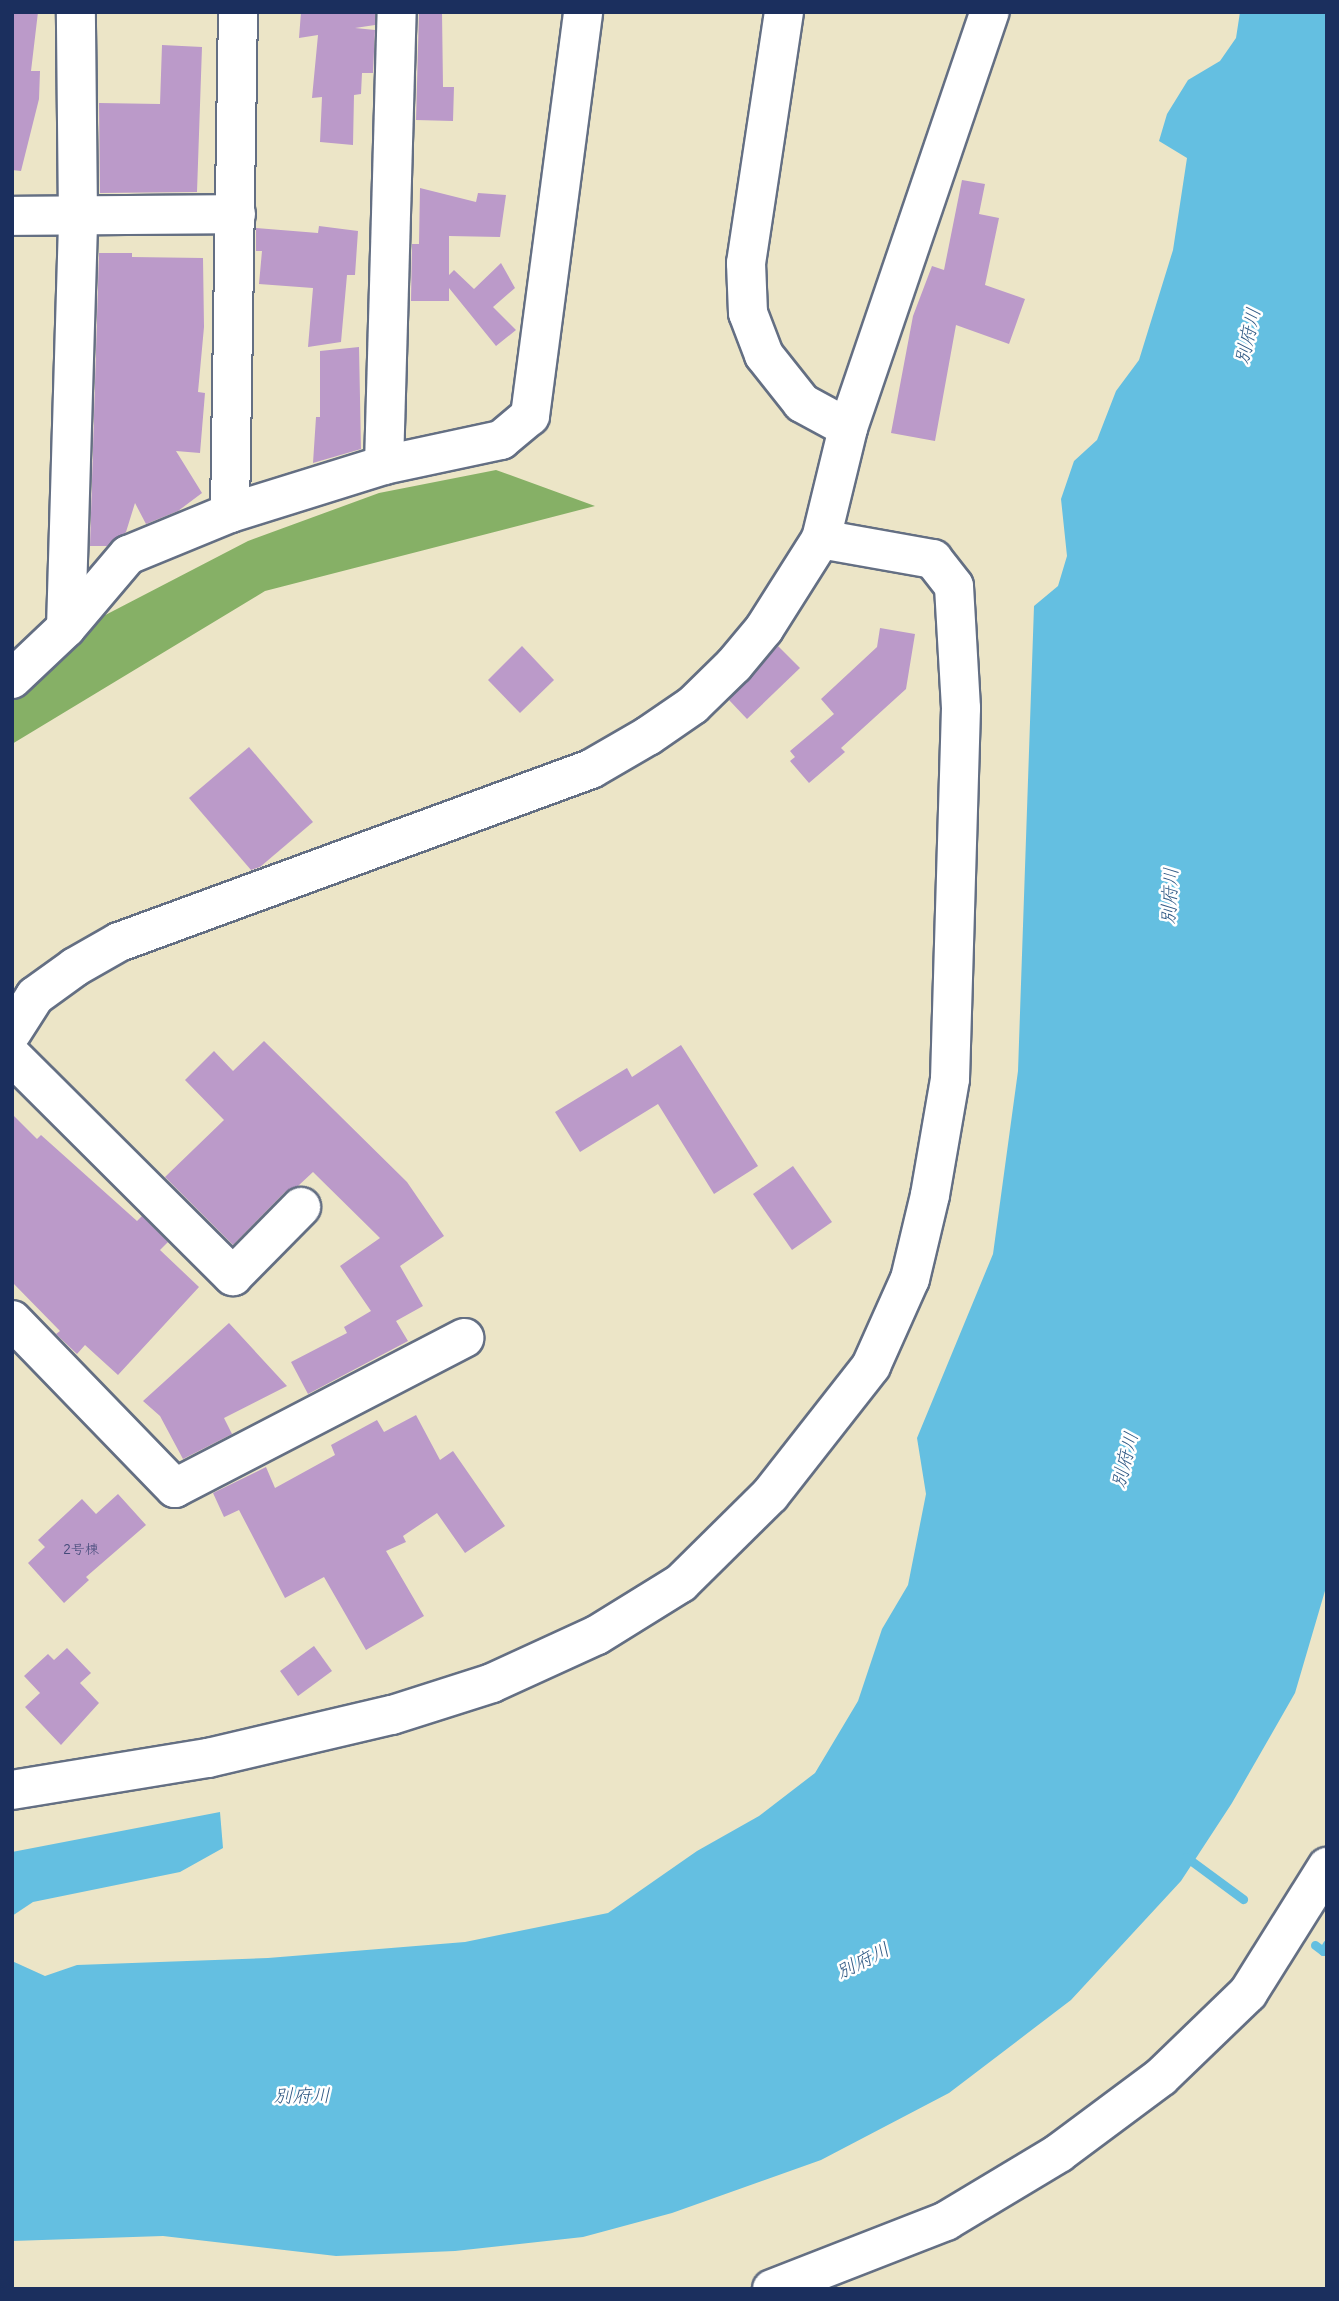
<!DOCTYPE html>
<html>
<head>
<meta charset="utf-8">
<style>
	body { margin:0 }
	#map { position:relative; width:1339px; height:2301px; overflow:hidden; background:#ece5c7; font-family:Delius,"Klee One",sans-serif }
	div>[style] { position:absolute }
	.forest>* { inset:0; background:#86b066 }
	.water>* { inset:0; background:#64bfe1 }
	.stream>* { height:9px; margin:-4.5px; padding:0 4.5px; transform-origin:4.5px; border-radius:4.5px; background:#64bfe1 }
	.building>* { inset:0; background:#bb9ac9 }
	.roads { filter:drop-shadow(2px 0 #646f83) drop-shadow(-2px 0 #646f83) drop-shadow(0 2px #646f83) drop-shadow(0 -2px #646f83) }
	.minor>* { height:38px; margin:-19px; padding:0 19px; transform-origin:19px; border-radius:19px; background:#fff }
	span { translate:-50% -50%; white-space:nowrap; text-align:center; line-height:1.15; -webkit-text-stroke:5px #fff; paint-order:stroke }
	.number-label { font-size:14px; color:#434a79 }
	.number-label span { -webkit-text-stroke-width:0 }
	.water-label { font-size:19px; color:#315a85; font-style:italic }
	.frame { position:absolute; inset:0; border:14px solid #1b2f5e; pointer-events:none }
</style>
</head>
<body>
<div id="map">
	<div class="forest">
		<i style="clip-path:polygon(496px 470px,595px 506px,265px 591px,12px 744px,12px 699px,88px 624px,248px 541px,379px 493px)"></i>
	</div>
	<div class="water">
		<i style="clip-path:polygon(1240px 12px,1327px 12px,1327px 1584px,1295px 1693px,1232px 1803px,1181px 1881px,1071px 2000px,949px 2093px,821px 2160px,672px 2213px,583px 2237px,455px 2251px,336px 2256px,163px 2236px,12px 2241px,12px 1961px,45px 1976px,77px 1965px,268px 1958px,465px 1942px,608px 1913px,697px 1851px,759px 1816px,815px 1773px,858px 1701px,882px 1629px,908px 1585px,926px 1494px,917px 1438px,993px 1254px,1018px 1071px,1034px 606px,1058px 586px,1067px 556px,1061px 499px,1074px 461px,1097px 440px,1116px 391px,1139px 360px,1173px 250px,1187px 158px,1159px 141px,1167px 114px,1188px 80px,1220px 61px,1236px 38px)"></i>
		<i style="clip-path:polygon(220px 1812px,223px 1848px,180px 1872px,33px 1902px,12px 1916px,12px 1852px)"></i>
	</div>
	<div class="stream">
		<i style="left:1186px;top:1857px;width:71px;rotate:36.4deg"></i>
		<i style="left:1315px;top:1945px;width:10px;rotate:37deg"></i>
		<i style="left:1323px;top:1951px;width:8px;rotate:-60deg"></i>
	</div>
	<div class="building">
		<i style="clip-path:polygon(12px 12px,38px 12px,31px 71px,40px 71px,39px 99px,21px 171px,12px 170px)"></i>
		<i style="clip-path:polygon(301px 12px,375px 12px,375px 25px,355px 28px,375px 30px,373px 73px,362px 73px,361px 94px,354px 95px,353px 145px,320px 142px,322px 97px,312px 98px,318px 35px,299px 38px)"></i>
		<i style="clip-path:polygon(419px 12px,442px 12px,443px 87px,454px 87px,453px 121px,416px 120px)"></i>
		<i style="clip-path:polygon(162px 45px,202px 47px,197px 192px,100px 193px,99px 103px,160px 104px)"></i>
		<i style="clip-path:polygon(962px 180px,985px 184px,979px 214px,999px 218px,985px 285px,1025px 299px,1009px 344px,956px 325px,935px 441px,891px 433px,913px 316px,932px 266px,944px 270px)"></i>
		<i style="clip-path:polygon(420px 188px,476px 202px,478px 193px,506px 195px,500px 237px,449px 236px,449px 275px,454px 270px,474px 289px,501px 263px,515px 288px,493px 307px,516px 330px,496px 346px,449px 288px,449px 301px,411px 301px,412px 244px,419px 244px)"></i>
		<i style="clip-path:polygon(319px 226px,358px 231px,355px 275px,347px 275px,341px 342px,308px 347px,313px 288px,259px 284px,262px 251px,256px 251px,256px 228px,318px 233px)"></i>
		<i style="clip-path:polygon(99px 253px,132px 253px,132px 257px,203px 258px,204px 327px,198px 392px,205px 393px,200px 453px,176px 451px,202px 493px,178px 511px,146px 524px,135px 503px,126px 532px,107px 546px,90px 546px)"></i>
		<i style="clip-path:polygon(359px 347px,361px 449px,313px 463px,316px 417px,320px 417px,320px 351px)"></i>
		<i style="clip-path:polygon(880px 628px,915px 634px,906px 689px,841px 748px,845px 752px,809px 783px,790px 761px,795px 757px,790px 751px,834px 714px,821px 699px,877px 647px)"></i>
		<i style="clip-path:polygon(522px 646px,554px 680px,520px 713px,488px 680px)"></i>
		<i style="clip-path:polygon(778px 646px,800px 668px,747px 719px,729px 700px)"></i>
		<i style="clip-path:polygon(249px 747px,313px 822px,260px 867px,251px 870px,189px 798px)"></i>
		<i style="clip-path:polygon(264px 1041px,407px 1182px,444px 1236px,400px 1266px,423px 1306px,396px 1321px,408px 1341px,308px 1394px,291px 1362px,347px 1333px,344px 1327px,371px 1311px,340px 1266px,380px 1238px,313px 1172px,298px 1186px,285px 1192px,233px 1245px,165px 1177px,224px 1120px,185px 1080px,214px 1051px,233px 1071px)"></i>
		<i style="clip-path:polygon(681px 1045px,758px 1166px,714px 1194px,658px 1104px,580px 1152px,555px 1112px,627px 1068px,632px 1077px)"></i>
		<i style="clip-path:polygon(12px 1114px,37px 1139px,41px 1135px,137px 1221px,142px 1216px,168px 1242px,160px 1250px,199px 1287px,118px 1375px,85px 1345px,77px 1354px,56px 1334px,60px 1331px,12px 1282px)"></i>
		<i style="clip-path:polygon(793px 1166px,832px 1222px,792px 1250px,753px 1194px)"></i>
		<i style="clip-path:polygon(229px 1323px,287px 1386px,224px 1418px,232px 1434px,183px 1459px,160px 1416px,143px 1401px)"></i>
		<i style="clip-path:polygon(416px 1415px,440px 1460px,453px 1451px,505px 1526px,465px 1553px,437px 1513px,403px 1536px,406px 1542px,386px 1551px,424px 1616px,366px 1650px,324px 1577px,285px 1598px,239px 1510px,224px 1517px,213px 1493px,266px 1467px,275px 1488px,335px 1455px,331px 1445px,377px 1420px,384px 1432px)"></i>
		<i style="clip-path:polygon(118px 1494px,146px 1525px,86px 1577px,89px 1580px,64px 1603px,28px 1563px,45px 1547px,38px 1540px,82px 1499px,96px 1514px)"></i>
		<i style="clip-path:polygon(314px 1646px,332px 1671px,298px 1696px,280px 1671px)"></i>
		<i style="clip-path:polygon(67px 1648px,91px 1673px,80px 1683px,99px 1703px,61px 1745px,25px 1707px,40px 1693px,24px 1676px,48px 1654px,54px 1660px)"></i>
	</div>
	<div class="roads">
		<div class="minor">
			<i style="left:784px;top:12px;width:254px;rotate:98.6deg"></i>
			<i style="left:746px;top:263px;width:50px;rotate:87.7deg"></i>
			<i style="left:748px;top:313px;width:45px;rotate:69.1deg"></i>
			<i style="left:764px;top:355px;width:61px;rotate:51.6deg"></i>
			<i style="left:802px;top:403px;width:52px;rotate:28.5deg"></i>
			<i style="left:12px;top:216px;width:224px;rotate:-0.5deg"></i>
			<i style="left:384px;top:465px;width:453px;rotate:-88.4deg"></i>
			<i style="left:230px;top:513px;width:501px;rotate:-89.09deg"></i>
			<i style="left:66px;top:628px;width:411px;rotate:-88.3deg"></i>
			<i style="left:78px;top:217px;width:205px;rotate:-90.6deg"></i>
			<i style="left:12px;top:679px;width:74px;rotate:-43.4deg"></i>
			<i style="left:66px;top:628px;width:96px;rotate:-49.7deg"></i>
			<i style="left:128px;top:555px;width:110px;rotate:-22.4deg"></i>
			<i style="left:230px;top:513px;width:161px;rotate:-17.3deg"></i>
			<i style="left:384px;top:465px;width:120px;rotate:-12.1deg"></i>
			<i style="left:501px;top:440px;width:38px;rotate:-40deg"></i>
			<i style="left:530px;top:416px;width:407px;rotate:-82.5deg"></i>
			<i style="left:12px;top:1032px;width:43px;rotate:-57.4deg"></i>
			<i style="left:35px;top:996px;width:49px;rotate:-35.9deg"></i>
			<i style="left:75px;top:967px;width:51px;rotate:-29.6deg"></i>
			<i style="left:119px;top:942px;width:503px;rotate:-20.13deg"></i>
			<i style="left:591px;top:769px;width:66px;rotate:-30.1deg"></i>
			<i style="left:648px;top:736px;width:55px;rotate:-34.6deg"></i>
			<i style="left:693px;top:705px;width:57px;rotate:-44.3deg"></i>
			<i style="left:734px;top:665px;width:47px;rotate:-50.2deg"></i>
			<i style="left:764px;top:629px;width:107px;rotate:-57.7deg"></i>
			<i style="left:821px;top:539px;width:114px;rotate:-76.3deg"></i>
			<i style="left:848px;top:428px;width:440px;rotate:-71.2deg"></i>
			<i style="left:12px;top:1056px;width:312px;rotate:44.9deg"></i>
			<i style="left:233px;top:1276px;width:97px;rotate:-45.4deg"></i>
			<i style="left:12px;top:1320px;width:234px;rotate:45.9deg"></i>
			<i style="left:175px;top:1488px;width:326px;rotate:-27.4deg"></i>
			<i style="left:12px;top:1790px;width:199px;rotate:-9.3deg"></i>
			<i style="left:208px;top:1758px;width:189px;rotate:-13.2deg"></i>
			<i style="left:392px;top:1715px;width:105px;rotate:-17.7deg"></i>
			<i style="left:492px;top:1683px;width:115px;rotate:-24.6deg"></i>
			<i style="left:597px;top:1635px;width:99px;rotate:-31.8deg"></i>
			<i style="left:681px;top:1583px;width:125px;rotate:-44.7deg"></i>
			<i style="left:770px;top:1495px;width:164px;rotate:-51.9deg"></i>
			<i style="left:871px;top:1366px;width:95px;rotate:-65.9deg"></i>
			<i style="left:910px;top:1279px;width:86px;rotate:-76.6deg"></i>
			<i style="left:930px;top:1195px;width:118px;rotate:-80.2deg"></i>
			<i style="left:950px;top:1079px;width:371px;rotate:-88.3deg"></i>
			<i style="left:961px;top:708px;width:122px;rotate:-93.3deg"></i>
			<i style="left:954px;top:586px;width:34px;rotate:-128deg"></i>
			<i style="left:933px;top:559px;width:114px;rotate:-169.9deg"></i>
			<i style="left:772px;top:2289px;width:187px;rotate:-21.3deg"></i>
			<i style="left:946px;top:2221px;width:132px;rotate:-31deg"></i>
			<i style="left:1059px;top:2153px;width:127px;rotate:-36.7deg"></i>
			<i style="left:1161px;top:2077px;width:121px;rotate:-44deg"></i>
			<i style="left:1248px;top:1993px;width:149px;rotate:-57.9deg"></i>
		</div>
	</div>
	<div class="number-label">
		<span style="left:81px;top:1549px">2号棟</span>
	</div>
	<div class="water-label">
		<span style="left:1248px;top:336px;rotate:-77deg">別府川</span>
		<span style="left:1170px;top:896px;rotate:-87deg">別府川</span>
		<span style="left:1125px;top:1460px;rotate:-76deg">別府川</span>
		<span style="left:863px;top:1961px;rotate:-27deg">別府川</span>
		<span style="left:302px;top:2096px;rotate:-1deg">別府川</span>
	</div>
	<div class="frame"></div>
</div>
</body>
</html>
